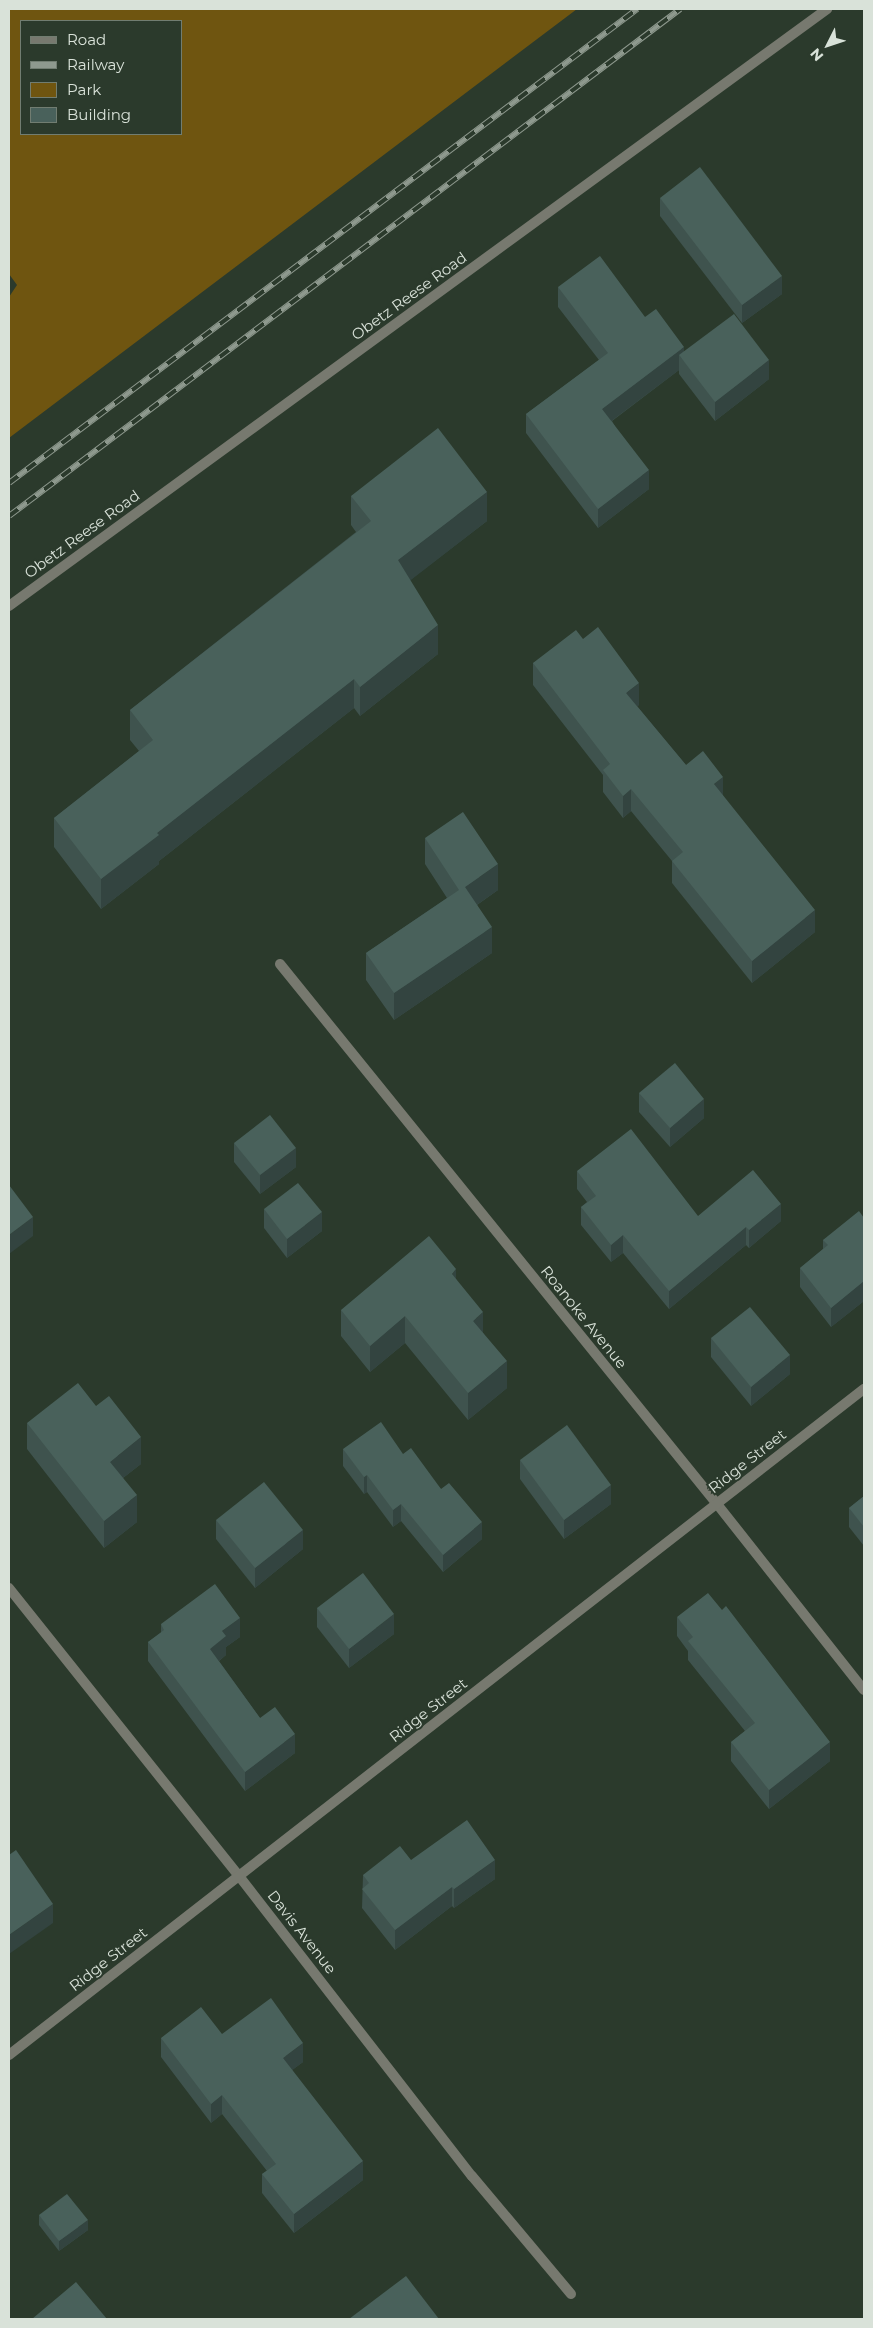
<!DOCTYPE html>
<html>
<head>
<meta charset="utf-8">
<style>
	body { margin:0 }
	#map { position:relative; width:873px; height:2328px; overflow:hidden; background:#2b3a2c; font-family:Montserrat,sans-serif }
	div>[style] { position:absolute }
	.green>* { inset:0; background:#6f5510 }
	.minor>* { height:10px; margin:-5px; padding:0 5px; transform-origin:5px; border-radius:5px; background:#77796f }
	.tertiary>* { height:10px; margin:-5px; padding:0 5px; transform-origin:5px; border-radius:5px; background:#77796f }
	.rail>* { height:5.5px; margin-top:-2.75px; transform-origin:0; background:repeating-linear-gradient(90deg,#2b3a2c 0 11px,#8e998e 0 22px); box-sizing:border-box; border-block:1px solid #8e998e }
	.wall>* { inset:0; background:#3f534e }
	.shaded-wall>* { inset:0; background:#334440 }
	.building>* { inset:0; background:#49615b }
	span { translate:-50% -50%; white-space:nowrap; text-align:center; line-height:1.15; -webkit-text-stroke:4px #2b3a2c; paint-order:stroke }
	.street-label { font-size:15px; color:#d9e2d9 }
	.frame { position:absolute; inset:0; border:10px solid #d9e2d9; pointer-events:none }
	.legend { position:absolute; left:20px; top:20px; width:162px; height:115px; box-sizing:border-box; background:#2b3a2c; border:1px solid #717d71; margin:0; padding:6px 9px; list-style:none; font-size:15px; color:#d9e2d9 }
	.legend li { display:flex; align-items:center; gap:10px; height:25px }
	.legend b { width:25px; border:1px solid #717d71 }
	.north { position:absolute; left:803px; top:20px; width:50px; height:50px; -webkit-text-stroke:4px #2b3a2c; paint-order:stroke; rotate:229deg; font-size:14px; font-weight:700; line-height:20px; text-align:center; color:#d9e2d9 }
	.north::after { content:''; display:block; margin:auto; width:18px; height:22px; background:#d9e2d9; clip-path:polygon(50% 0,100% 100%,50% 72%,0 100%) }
</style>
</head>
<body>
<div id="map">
	<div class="green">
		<i style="clip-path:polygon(evenodd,9px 9px,577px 9px,9px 438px,9px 297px,17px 285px,9px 274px,9px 9px,21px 21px,181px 21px,181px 134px,21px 134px,21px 21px)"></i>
	</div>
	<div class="minor">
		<i style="left:280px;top:964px;width:695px;rotate:51.02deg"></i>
		<i style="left:717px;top:1504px;width:237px;rotate:51.7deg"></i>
		<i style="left:9px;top:1588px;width:369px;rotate:51.4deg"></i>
		<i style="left:239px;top:1876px;width:380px;rotate:52.2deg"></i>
		<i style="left:472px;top:2176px;width:154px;rotate:50deg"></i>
		<i style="left:9px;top:2055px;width:1084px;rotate:-37.92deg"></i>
	</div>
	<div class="tertiary">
		<i style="left:9px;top:606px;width:1013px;rotate:-36.12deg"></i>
	</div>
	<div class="rail">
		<i style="left:9px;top:483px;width:787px;rotate:-37.04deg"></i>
		<i style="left:9px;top:516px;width:841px;rotate:-37.07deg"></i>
	</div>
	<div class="wall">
		<i style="clip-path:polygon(660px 198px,782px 294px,742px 323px,660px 216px)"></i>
		<i style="clip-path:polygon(558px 287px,645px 317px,684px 351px,769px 379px,715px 421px,679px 374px,679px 370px,612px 421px,649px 489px,598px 528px,526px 433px,526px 414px,599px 360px,558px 307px)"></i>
		<i style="clip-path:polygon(351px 496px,487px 521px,410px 580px,438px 654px,360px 716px,354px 708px,159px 861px,159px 864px,101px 909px,54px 847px,54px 818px,139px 751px,130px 740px,130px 710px,356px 532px,351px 525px)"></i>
		<i style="clip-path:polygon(583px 639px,639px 705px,637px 706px,686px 765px,723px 796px,815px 932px,752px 983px,672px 883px,672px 861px,631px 811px,623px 818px,603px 792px,603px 775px,533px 685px,533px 663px)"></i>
		<i style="clip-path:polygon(425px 838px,498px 890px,477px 905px,492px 953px,394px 1020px,366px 980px,366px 953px,447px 898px,425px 864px)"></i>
		<i style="clip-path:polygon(639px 1093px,704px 1118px,670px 1147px,639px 1112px)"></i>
		<i style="clip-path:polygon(234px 1143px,296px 1167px,260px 1194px,234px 1162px)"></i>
		<i style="clip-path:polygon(577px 1171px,698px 1216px,781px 1221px,749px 1248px,746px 1245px,669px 1309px,623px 1253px,611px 1262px,581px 1225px,581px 1207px,587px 1202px,577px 1189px)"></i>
		<i style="clip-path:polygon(264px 1209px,322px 1231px,287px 1258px,264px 1228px)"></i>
		<i style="clip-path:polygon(864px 1218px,864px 1301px,831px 1327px,800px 1287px,800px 1268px,823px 1249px,823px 1240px)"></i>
		<i style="clip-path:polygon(456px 1279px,483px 1333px,507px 1388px,468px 1420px,405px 1343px,370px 1372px,341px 1336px,341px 1310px)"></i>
		<i style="clip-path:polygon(711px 1338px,790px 1374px,751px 1406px,711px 1357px)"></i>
		<i style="clip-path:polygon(27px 1423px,141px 1464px,123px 1478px,137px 1522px,104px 1548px,27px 1449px)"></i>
		<i style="clip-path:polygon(343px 1449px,403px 1454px,441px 1489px,482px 1539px,443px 1572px,401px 1521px,393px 1527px,367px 1492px,364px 1494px,343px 1466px)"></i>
		<i style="clip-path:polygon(520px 1460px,611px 1504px,564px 1539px,520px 1479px)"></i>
		<i style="clip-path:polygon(864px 1496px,864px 1546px,849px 1527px,849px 1508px)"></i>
		<i style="clip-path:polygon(216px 1520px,303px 1549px,255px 1588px,216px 1539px)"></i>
		<i style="clip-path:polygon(317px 1608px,394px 1634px,349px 1668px,317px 1627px)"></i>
		<i style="clip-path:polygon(677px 1617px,830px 1761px,769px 1809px,731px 1761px,731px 1742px,745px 1731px,688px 1660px,688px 1651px,677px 1636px)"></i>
		<i style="clip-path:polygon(161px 1624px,240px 1637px,226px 1647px,226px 1655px,219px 1661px,260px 1718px,295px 1753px,245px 1791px,148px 1661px,148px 1642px,161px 1633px)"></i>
		<i style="clip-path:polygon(411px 1860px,495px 1879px,454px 1908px,452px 1906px,395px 1950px,362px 1908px,363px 1875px)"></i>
		<i style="clip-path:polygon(222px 2034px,303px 2062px,292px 2070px,363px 2180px,294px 2233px,262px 2193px,262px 2174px,267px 2171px,222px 2114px,211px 2123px,161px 2057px,161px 2038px)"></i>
		<i style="clip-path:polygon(39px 2215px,88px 2230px,59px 2251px,39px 2225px)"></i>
	</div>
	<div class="shaded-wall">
		<i style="clip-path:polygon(782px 276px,782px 294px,742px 323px,742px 305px)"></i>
		<i style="clip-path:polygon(684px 347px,684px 361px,679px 355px,679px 370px,602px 428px,602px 409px)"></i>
		<i style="clip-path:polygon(769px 360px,769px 379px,715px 421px,715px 402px)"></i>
		<i style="clip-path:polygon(649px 470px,649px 489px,598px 528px,598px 509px)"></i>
		<i style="clip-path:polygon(487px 492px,487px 521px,398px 590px,398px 560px)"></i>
		<i style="clip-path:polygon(438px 625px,438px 654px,360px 716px,360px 687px)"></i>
		<i style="clip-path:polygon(354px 679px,354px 708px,159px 861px,159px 864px,101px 909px,101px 879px,157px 833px)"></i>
		<i style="clip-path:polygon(639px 683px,639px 705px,626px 715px,626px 693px)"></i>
		<i style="clip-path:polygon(723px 777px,723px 799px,714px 784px)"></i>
		<i style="clip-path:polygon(631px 789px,631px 811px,623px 818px,623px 796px)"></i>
		<i style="clip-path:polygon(498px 864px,498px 890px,465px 913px,465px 887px)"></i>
		<i style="clip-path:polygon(815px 910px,815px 932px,752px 983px,752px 961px)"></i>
		<i style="clip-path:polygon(492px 927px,492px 953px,394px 1020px,394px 993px)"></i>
		<i style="clip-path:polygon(704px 1099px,704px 1118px,670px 1147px,670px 1128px)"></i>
		<i style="clip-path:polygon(296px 1148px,296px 1167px,260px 1194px,260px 1175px)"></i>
		<i style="clip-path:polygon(781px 1204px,781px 1221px,749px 1248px,749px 1230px)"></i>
		<i style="clip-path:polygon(322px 1212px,322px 1231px,287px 1258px,287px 1239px)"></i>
		<i style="clip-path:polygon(33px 1217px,33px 1236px,9px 1254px,9px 1235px)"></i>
		<i style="clip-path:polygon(746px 1227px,746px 1245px,669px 1309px,669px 1291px)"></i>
		<i style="clip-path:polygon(623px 1235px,623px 1253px,611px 1262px,611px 1245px)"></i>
		<i style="clip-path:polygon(456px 1269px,456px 1296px,452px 1274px)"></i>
		<i style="clip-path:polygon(864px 1281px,864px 1301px,831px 1327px,831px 1308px)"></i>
		<i style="clip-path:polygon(483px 1312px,483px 1338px,473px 1321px)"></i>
		<i style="clip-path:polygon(405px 1316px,405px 1343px,370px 1372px,370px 1346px)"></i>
		<i style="clip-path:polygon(790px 1355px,790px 1374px,751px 1406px,751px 1387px)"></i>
		<i style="clip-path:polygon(507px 1361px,507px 1388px,468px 1420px,468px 1393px)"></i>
		<i style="clip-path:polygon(141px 1437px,141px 1464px,110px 1488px,110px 1462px)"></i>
		<i style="clip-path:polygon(367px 1475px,367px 1492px,364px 1494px,364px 1477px)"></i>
		<i style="clip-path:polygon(611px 1485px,611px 1504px,564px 1539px,564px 1520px)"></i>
		<i style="clip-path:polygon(137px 1495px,137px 1522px,104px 1548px,104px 1521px)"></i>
		<i style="clip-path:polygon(401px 1504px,401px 1521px,393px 1527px,393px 1510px)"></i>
		<i style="clip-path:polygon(482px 1522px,482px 1539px,443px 1572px,443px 1555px)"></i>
		<i style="clip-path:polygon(303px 1530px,303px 1549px,255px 1588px,255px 1568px)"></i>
		<i style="clip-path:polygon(394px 1614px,394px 1634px,349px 1668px,349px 1649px)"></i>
		<i style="clip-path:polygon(240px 1618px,240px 1637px,226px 1647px,226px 1655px,210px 1668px,210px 1649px,222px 1631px)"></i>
		<i style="clip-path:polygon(295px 1734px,295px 1753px,245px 1791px,245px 1772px)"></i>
		<i style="clip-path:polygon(830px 1742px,830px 1761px,769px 1809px,769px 1790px)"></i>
		<i style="clip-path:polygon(495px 1860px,495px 1879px,454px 1908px,454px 1889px)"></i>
		<i style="clip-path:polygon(452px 1887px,452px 1906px,395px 1950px,395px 1930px)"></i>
		<i style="clip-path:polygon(53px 1904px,53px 1923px,9px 1954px,9px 1935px)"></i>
		<i style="clip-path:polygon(303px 2043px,303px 2062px,283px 2077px,283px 2058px)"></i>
		<i style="clip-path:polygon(222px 2095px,222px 2114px,211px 2123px,211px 2104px)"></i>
		<i style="clip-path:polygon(363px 2161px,363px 2180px,294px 2233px,294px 2214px)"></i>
		<i style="clip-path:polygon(88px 2220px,88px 2230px,59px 2251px,59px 2241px)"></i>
	</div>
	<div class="building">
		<i style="clip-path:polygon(700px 167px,782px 276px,742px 305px,660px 198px)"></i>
		<i style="clip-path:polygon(600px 256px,645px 317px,656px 309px,684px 347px,602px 409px,649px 470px,598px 509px,526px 414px,608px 353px,558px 287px)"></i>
		<i style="clip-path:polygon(734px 314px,769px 360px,715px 402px,679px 355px)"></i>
		<i style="clip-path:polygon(438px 428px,487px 492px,398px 560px,438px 625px,360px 687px,354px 679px,157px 833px,159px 835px,101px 879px,54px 818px,153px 740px,130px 710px,371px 521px,351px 496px)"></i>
		<i style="clip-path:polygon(598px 627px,639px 683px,626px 693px,686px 765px,703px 751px,723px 777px,714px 784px,815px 910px,752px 961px,672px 861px,683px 852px,631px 789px,623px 796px,603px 770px,610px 764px,533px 663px,576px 630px,583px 639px)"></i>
		<i style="clip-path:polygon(463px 812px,498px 864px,465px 887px,492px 927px,394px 993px,366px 953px,459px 890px,425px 838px)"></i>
		<i style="clip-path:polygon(675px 1063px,704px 1099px,670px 1128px,639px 1093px)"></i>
		<i style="clip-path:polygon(270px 1115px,296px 1148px,260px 1175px,234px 1143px)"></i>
		<i style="clip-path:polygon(631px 1129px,698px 1216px,753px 1170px,781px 1204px,749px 1230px,746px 1227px,669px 1291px,623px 1235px,611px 1245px,581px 1207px,596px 1196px,577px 1171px)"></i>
		<i style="clip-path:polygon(298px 1183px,322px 1212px,287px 1239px,264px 1209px)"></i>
		<i style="clip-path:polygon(9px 1185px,33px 1217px,9px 1235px)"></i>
		<i style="clip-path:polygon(859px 1211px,864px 1218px,864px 1281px,831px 1308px,800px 1268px,828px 1245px,823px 1240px)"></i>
		<i style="clip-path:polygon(429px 1236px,456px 1269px,452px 1274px,483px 1312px,473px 1321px,507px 1361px,468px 1393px,405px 1316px,370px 1346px,341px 1310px)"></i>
		<i style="clip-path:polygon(750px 1307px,790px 1355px,751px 1387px,711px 1338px)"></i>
		<i style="clip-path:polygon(78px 1383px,96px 1406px,109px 1396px,141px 1437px,110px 1462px,137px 1495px,104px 1521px,27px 1423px)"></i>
		<i style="clip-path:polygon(381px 1422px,403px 1454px,411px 1448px,441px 1489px,449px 1483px,482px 1522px,443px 1555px,401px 1504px,393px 1510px,367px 1475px,364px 1477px,343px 1449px)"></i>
		<i style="clip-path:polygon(567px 1425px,611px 1485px,564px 1520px,520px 1460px)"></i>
		<i style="clip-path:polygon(264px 1482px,303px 1530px,255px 1568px,216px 1520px)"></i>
		<i style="clip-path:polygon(864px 1496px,864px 1527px,849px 1508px)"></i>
		<i style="clip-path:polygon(363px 1573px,394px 1614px,349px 1649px,317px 1608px)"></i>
		<i style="clip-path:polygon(215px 1584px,240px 1618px,222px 1631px,226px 1636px,210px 1649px,260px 1718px,275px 1707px,295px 1734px,245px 1772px,148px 1642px,164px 1630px,161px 1624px)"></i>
		<i style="clip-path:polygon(708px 1593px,722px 1610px,726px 1606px,830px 1742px,769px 1790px,731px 1742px,755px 1723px,688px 1641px,693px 1637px,677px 1617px)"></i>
		<i style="clip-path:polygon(467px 1820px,495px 1860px,454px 1889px,452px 1887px,395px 1930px,362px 1889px,369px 1883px,363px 1875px,400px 1846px,411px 1860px)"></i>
		<i style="clip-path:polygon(16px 1850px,53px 1904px,9px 1935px,9px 1855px)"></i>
		<i style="clip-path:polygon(271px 1998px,303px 2043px,283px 2058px,363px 2161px,294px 2214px,262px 2174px,276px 2164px,222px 2095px,211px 2104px,161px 2038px,201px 2007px,222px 2034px)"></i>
		<i style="clip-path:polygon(67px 2194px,88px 2220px,59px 2241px,39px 2215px)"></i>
		<i style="clip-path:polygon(406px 2276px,439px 2319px,349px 2319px)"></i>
		<i style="clip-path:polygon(76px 2282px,107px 2319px,32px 2319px)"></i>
	</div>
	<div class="street-label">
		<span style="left:409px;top:296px;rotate:-36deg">Obetz Reese Road</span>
		<span style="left:82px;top:534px;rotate:-36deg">Obetz Reese Road</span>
		<span style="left:584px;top:1317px;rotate:51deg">Roanoke Avenue</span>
		<span style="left:747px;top:1461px;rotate:-38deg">Ridge Street</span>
		<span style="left:428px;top:1710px;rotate:-38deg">Ridge Street</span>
		<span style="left:302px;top:1932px;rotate:52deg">Davis Avenue</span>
		<span style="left:108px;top:1959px;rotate:-38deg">Ridge Street</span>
	</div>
	<div class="frame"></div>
	<ul class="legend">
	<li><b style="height:6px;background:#77796f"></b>Road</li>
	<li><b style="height:6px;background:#8e998e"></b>Railway</li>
	<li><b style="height:14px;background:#6f5510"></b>Park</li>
	<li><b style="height:14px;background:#49615b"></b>Building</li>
	</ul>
	<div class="north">N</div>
</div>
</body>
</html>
